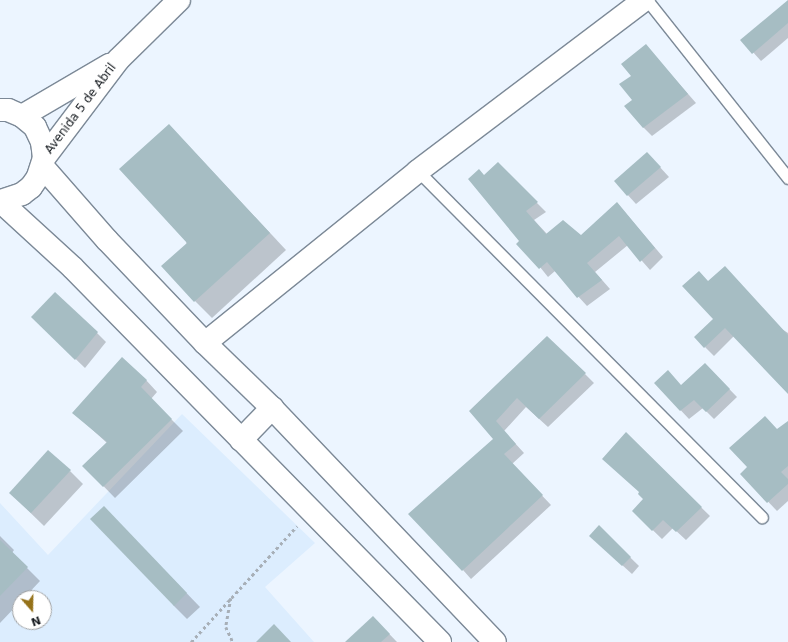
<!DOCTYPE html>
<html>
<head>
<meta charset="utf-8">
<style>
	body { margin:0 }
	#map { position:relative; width:788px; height:642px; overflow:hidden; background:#ecf5ff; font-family:"DejaVu Sans",sans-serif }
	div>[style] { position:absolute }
	.built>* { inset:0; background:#dcedfe }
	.shadow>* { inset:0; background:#0003 }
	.building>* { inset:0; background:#a6bdc3 }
	.path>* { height:2.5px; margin-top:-1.25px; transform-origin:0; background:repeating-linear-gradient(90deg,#a7afb7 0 3px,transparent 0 6px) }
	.roads { filter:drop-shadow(1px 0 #7c8997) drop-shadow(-1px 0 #7c8997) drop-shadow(0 1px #7c8997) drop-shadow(0 -1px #7c8997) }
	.lane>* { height:11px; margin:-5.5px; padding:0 5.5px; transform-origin:5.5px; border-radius:5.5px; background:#fff }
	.street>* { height:22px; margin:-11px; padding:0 11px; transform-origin:11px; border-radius:11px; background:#fff }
	.primary>* { height:22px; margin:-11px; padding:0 11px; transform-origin:11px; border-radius:11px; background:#fff }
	span { translate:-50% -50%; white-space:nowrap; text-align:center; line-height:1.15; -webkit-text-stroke:4px #fff; paint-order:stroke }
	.street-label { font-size:12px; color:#13181d }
	.north { position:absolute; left:12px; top:590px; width:40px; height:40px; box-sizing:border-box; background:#fff; border:1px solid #a1a3a5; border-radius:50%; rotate:160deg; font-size:11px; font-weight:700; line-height:16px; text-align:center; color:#13181d }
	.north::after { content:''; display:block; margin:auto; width:14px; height:18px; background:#95721a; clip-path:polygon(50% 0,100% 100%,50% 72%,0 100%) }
</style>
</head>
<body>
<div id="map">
	<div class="built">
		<i style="clip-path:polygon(evenodd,182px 414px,315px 543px,265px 587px,314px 642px,0 642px,0 503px,48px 555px,182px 414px,20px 598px,44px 598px,44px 622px,20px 622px,20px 598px)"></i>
	</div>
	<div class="shadow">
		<i style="clip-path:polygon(788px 2px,788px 38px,761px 61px,742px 40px)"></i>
		<i style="clip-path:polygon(646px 46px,696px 103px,652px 136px,643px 127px,634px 100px,632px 76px)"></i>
		<i style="clip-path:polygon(169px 125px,286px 250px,212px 318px,195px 301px)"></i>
		<i style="clip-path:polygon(647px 153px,669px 177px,636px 204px,615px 181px)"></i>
		<i style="clip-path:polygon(498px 164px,546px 212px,534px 220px,547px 234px,581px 236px,617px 203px,663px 257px,650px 270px,628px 245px,595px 272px,610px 289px,587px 306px,555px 271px,548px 277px,520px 242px,485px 176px)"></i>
		<i style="clip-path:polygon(708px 282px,788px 333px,788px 393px,734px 336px,714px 356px,705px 347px,714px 319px)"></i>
		<i style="clip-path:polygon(32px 317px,97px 333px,106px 342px,85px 368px)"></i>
		<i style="clip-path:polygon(705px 364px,737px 397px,714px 419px,703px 408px,689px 419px,655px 383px,682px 386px)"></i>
		<i style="clip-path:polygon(585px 374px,594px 383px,548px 427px,526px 407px,504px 431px,524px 453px,512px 464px,551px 505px,471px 579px,463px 570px,494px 439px,470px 411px)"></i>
		<i style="clip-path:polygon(146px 380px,157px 392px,151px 399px,183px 431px,115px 498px,84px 466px,107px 443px,74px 413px)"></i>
		<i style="clip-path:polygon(788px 422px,788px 501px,777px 511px,742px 474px)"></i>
		<i style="clip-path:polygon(626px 434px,710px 516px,686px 540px,673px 528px,662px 539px,633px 511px,644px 499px,640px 493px)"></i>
		<i style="clip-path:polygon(70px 471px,83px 484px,44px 526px,10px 493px)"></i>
		<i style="clip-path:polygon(117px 521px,200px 607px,187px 619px,174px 606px)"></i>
		<i style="clip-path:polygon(599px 527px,639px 566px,632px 574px,599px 544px)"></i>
		<i style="clip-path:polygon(0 536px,14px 550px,12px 553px,40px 581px,24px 598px,20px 598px,20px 602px,0 623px)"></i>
		<i style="clip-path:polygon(373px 617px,397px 642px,360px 642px)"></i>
	</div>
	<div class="building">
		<i style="clip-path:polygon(788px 0,788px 23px,752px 54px,740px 40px)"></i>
		<i style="clip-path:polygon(646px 44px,688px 94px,643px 128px,624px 106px,632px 100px,619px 84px,631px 76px,621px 64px)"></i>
		<i style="clip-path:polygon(169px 124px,270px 233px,194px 302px,161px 266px,187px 243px,119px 169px)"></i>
		<i style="clip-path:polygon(647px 152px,661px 167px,627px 196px,614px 181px)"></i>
		<i style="clip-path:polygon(498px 162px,538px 202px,526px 211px,546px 234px,563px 220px,581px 235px,617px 202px,655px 248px,640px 262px,619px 236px,587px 263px,602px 280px,577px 298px,547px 262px,539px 269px,516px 244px,519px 241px,468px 179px,479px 169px,484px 175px)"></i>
		<i style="clip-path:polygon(725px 266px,788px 335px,788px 394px,725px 328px,704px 348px,694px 337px,713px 319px,682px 286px,699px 271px,708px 281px)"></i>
		<i style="clip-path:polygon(55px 292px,98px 332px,75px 360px,31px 317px)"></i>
		<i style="clip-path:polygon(547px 336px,586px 373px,539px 419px,517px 398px,496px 421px,516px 444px,504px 454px,543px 495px,462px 571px,408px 514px,493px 439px,469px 411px)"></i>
		<i style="clip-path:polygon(122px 357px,147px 380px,141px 387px,172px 419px,103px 487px,82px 466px,107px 442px,72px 413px)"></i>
		<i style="clip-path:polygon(705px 363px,730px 389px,706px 412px,694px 400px,680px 411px,654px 383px,668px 370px,681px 385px)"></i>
		<i style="clip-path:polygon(765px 416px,777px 429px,788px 421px,788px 466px,781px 472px,788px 479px,788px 484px,767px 503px,740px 474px,747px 467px,729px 448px)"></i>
		<i style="clip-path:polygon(626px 432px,702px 507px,676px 532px,663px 520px,652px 531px,632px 511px,643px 499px,638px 494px,639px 492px,602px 459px)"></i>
		<i style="clip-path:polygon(48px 450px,71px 470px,31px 513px,9px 493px)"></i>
		<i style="clip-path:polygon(104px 506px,187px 593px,174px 606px,90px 519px)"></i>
		<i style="clip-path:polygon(599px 525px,631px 557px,622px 566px,589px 536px)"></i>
		<i style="clip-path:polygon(0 540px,28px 567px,0 596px)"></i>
		<i style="clip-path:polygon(373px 616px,390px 634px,381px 642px,345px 642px)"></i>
		<i style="clip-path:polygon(274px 624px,291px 642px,256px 642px)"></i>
	</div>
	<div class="path">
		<i style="left:231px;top:598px;width:29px;rotate:100deg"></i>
		<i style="left:226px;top:627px;width:17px;rotate:65deg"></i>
		<i style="left:191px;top:642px;width:157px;rotate:-47.6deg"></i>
	</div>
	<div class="roads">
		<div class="lane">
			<i style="left:647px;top:0;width:227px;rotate:51.6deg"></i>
			<i style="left:418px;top:171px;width:488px;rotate:45.2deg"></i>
		</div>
		<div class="street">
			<i style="left:22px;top:116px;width:101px;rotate:-30.4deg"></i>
			<i style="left:44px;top:158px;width:124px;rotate:-52.9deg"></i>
			<i style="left:119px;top:59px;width:84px;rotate:-44.5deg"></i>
			<i style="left:205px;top:343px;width:274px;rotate:-38.9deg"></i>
			<i style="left:418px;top:171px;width:283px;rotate:-37.1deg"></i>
		</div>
		<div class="primary">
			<i style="left:0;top:110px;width:8px"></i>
			<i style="left:8px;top:110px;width:15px;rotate:23deg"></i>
			<i style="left:22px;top:116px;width:17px;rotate:40deg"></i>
			<i style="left:35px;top:127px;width:17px;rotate:65deg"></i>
			<i style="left:42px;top:142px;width:16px;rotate:83deg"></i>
			<i style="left:44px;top:158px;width:20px;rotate:108deg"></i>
			<i style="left:38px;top:177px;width:12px;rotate:125deg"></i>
			<i style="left:31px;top:187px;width:11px;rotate:142deg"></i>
			<i style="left:22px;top:194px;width:23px;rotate:162deg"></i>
			<i style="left:43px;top:167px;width:97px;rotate:48.8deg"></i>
			<i style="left:107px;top:240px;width:142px;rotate:46.4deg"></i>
			<i style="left:205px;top:343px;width:93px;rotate:44.1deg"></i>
			<i style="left:272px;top:408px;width:323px;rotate:46.4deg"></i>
			<i style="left:0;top:201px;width:99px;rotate:42.5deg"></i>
			<i style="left:73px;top:268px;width:524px;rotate:45.54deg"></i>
			<i style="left:241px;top:440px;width:45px;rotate:-45.9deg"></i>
		</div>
	</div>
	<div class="street-label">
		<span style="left:81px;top:109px;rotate:-53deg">Avenida 5 de Abril</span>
	</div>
	<div class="north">N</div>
</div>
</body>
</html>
